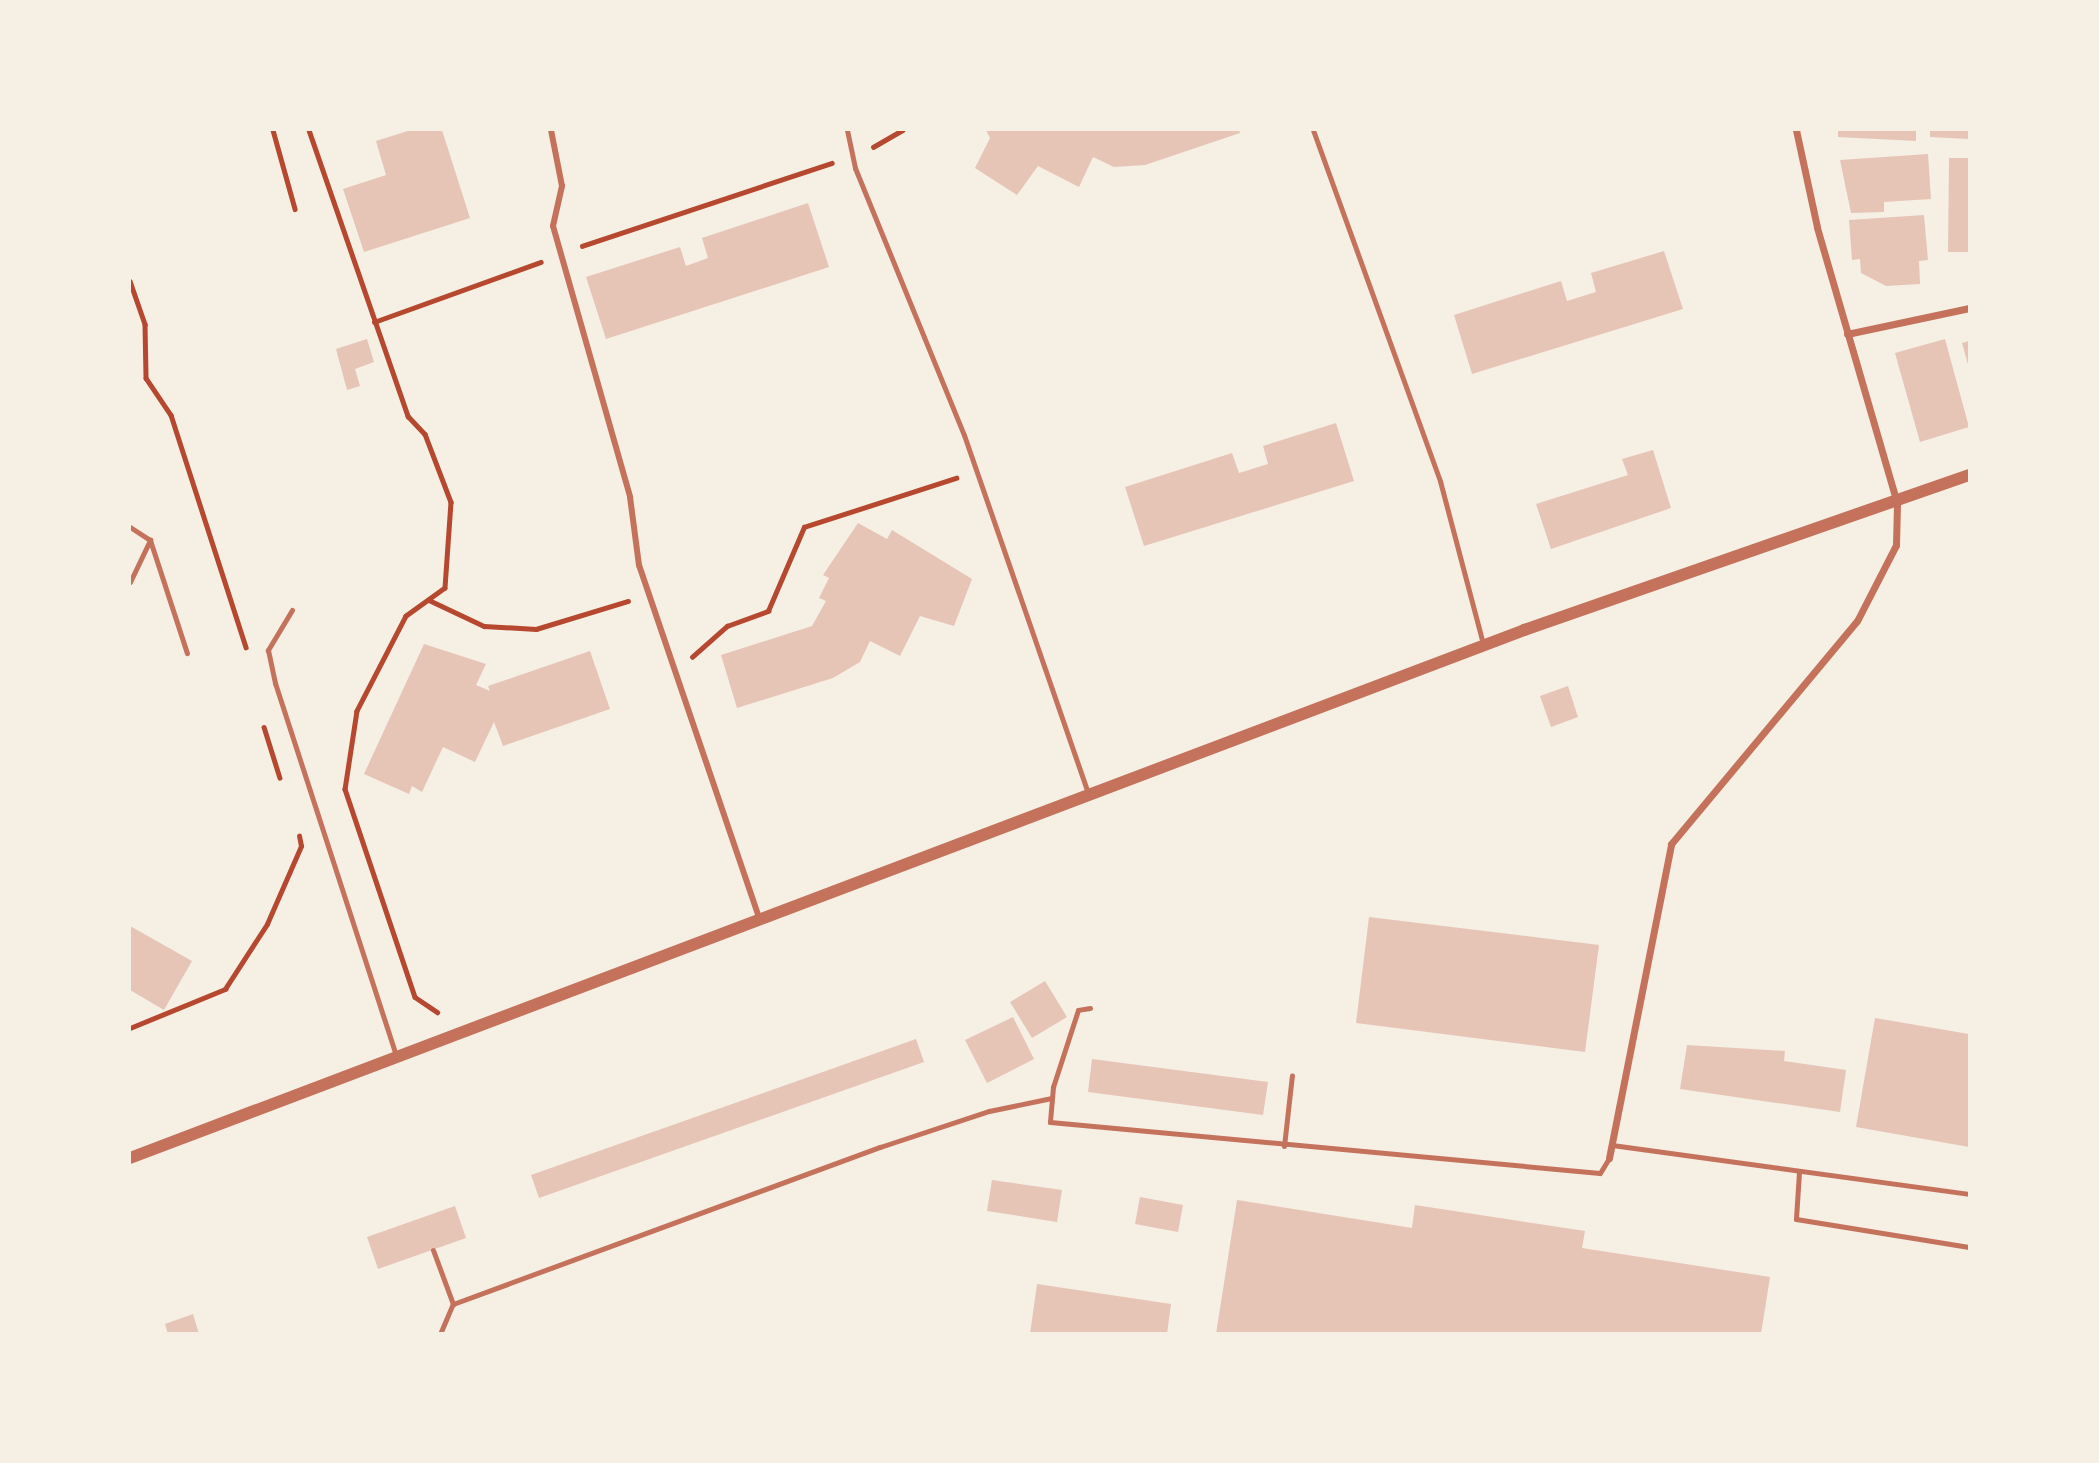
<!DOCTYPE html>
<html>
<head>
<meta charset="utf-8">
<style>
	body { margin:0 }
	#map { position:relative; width:2099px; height:1463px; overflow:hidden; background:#f6efe4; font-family:Rubik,sans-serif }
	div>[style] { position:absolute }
	.building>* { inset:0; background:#e6c5b7 }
	.path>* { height:4.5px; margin:-2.25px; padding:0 2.25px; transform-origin:2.25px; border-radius:2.25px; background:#b5482f }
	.service>* { height:5px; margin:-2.5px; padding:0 2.5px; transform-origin:2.5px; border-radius:2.5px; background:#c5725c }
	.pedestrian>* { height:6px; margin:-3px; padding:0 3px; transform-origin:3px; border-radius:3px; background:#c5725c }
	.minor>* { height:7px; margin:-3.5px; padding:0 3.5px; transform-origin:3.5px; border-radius:3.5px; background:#c5725c }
	.tertiary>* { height:12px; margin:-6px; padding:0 6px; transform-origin:6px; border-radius:6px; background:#c5725c }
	span { translate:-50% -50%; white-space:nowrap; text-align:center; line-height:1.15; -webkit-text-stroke:5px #f6efe4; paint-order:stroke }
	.frame { position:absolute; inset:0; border:131px solid #f6efe4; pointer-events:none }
</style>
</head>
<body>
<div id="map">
	<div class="building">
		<i style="clip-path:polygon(411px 130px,442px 130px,470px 218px,364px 252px,343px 189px,386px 175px,376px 141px)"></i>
		<i style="clip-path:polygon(986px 130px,1239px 130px,1240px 133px,1145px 165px,1114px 167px,1093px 157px,1079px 187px,1038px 166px,1017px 195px,975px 168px,990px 138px)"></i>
		<i style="clip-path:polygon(1838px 130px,1916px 130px,1916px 141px,1838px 137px)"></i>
		<i style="clip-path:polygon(1930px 130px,1969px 130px,1969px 139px,1930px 137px)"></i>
		<i style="clip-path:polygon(1928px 154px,1931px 199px,1884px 202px,1884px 212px,1851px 213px,1840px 160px)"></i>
		<i style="clip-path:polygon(1949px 158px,1969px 158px,1969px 252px,1948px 252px)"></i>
		<i style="clip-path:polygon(808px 203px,829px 267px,606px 339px,586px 277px,680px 247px,686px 266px,708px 258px,702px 238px)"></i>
		<i style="clip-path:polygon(1924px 215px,1928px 260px,1919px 261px,1920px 284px,1886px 286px,1861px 273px,1860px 259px,1852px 260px,1849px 220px)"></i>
		<i style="clip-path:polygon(1664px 251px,1683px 309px,1472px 374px,1454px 315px,1561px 281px,1567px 301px,1596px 292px,1591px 273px)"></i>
		<i style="clip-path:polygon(367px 339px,374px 362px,355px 369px,360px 386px,347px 390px,336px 349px)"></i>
		<i style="clip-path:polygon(1945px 339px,1969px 427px,1920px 442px,1895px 353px)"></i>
		<i style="clip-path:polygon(1969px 341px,1969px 368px,1962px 343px)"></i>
		<i style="clip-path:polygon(1336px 423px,1354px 481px,1144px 546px,1125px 487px,1232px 453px,1239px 473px,1268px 464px,1263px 446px)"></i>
		<i style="clip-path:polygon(1653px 450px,1671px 508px,1551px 549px,1536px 504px,1628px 475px,1622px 459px)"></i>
		<i style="clip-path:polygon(858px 523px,887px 539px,892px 530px,972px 579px,954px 626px,920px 616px,900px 656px,870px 641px,860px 662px,833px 678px,737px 708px,721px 655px,812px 626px,826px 601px,819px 598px,829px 578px,823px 575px)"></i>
		<i style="clip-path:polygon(424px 644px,486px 664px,476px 685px,490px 691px,488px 686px,590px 651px,610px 709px,503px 746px,494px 722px,475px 762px,443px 747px,422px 792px,412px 786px,409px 794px,364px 774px)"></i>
		<i style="clip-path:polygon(1568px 686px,1578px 717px,1551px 727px,1540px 696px)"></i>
		<i style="clip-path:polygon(1369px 917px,1599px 945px,1585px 1052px,1356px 1023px)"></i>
		<i style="clip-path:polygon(130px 926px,192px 961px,164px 1010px,130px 990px)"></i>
		<i style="clip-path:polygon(1045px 981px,1067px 1017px,1032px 1038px,1010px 1002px)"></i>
		<i style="clip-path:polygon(1013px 1017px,1034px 1059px,987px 1083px,965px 1040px)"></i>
		<i style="clip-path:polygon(1875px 1018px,1969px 1034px,1969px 1147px,1856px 1127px)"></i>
		<i style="clip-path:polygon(916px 1039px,924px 1062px,539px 1198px,531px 1175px)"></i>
		<i style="clip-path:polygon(1687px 1045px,1785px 1051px,1784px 1061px,1846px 1070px,1840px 1112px,1680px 1089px)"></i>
		<i style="clip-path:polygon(1092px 1059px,1268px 1082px,1263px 1115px,1088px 1092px)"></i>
		<i style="clip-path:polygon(992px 1180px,1062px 1190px,1057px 1222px,987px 1211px)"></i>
		<i style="clip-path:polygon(1140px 1197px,1183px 1205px,1178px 1232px,1135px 1224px)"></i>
		<i style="clip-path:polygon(1237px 1200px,1412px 1228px,1415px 1205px,1585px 1231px,1582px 1248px,1770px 1277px,1761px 1334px,1216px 1334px)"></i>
		<i style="clip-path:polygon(455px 1206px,466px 1238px,378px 1269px,367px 1237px)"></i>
		<i style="clip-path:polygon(1037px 1284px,1171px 1304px,1167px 1334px,1030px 1334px)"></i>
		<i style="clip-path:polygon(193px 1314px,199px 1334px,168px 1334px,165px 1324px)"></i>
	</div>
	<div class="path">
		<i style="left:273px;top:130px;width:82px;rotate:74.4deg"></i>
		<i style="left:309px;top:130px;width:303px;rotate:70.9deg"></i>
		<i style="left:408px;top:416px;width:25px;rotate:47deg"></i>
		<i style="left:425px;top:434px;width:73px;rotate:69.1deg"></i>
		<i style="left:451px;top:502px;width:86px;rotate:94deg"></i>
		<i style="left:445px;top:588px;width:48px;rotate:144.3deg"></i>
		<i style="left:406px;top:616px;width:107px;rotate:117.3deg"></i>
		<i style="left:357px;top:711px;width:79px;rotate:98.7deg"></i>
		<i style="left:345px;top:789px;width:219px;rotate:71.4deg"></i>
		<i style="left:415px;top:997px;width:27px;rotate:34deg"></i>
		<i style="left:873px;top:147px;width:34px;rotate:-30deg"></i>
		<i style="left:582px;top:246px;width:263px;rotate:-18.4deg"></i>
		<i style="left:130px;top:281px;width:46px;rotate:70.8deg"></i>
		<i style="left:145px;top:324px;width:54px;rotate:88.9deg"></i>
		<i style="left:146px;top:378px;width:45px;rotate:56deg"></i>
		<i style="left:171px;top:415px;width:244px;rotate:72.1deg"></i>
		<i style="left:374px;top:322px;width:177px;rotate:-19.8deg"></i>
		<i style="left:429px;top:600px;width:61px;rotate:25.3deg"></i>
		<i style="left:484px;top:626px;width:52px;rotate:3.3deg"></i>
		<i style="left:536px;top:629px;width:96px;rotate:-16.9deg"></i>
		<i style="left:692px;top:657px;width:47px;rotate:-41.5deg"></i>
		<i style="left:727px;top:626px;width:44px;rotate:-20.1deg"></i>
		<i style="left:768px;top:611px;width:91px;rotate:-66.8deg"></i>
		<i style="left:804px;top:527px;width:160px;rotate:-17.9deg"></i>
		<i style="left:264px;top:727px;width:53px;rotate:72.6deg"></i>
		<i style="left:130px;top:1028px;width:103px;rotate:-22.3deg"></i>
		<i style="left:225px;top:989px;width:77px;rotate:-57.1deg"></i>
		<i style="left:267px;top:924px;width:85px;rotate:-66.4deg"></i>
		<i style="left:301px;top:846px;width:10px;rotate:-101deg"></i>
	</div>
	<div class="service">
		<i style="left:847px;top:130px;width:39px;rotate:78deg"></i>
		<i style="left:855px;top:168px;width:288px;rotate:67.8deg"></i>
		<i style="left:964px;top:435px;width:379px;rotate:70.9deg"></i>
		<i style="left:1313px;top:130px;width:373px;rotate:70.1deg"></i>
		<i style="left:1440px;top:481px;width:169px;rotate:75.2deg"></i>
		<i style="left:130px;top:527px;width:24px;rotate:33deg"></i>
		<i style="left:150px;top:540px;width:119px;rotate:71.9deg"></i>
		<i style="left:130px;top:582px;width:47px;rotate:-64.5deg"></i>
		<i style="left:292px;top:610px;width:47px;rotate:121deg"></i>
		<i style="left:268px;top:650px;width:34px;rotate:78deg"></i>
		<i style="left:275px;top:683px;width:392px;rotate:72deg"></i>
		<i style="left:1090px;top:1008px;width:12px;rotate:171deg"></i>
		<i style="left:1078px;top:1010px;width:81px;rotate:108deg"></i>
		<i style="left:1053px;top:1087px;width:35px;rotate:95deg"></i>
		<i style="left:1050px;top:1122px;width:552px;rotate:5.3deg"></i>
		<i style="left:1600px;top:1173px;width:17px;rotate:-59deg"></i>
		<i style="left:1612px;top:1145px;width:360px;rotate:7.8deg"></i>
		<i style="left:1284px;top:1146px;width:71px;rotate:-83.6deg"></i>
		<i style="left:1799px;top:1172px;width:47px;rotate:93.7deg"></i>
		<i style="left:1796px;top:1219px;width:175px;rotate:9.2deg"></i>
		<i style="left:433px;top:1250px;width:58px;rotate:69.7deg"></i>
		<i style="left:453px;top:1304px;width:455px;rotate:-20.2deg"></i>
		<i style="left:880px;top:1147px;width:115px;rotate:-18.3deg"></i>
		<i style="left:989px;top:1111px;width:64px;rotate:-11.7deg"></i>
		<i style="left:440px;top:1334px;width:33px;rotate:-67deg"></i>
	</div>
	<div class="pedestrian">
		<i style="left:551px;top:130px;width:57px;rotate:78.9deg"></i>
		<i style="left:562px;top:186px;width:41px;rotate:102.7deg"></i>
		<i style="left:553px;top:226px;width:282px;rotate:74.1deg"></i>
		<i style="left:630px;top:497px;width:69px;rotate:82.5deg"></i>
		<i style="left:639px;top:565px;width:372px;rotate:71.2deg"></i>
	</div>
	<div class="minor">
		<i style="left:1847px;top:334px;width:125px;rotate:-12deg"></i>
		<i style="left:1609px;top:1158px;width:320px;rotate:-78.8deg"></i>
		<i style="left:1671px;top:844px;width:290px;rotate:-50.2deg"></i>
		<i style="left:1857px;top:621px;width:85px;rotate:-62.8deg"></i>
		<i style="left:1896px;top:545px;width:42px;rotate:-88.6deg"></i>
		<i style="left:1897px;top:503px;width:287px;rotate:-106.2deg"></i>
		<i style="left:1817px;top:227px;width:99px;rotate:-102.2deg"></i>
	</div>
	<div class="tertiary">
		<i style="left:130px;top:1158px;width:1491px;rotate:-20.74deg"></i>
		<i style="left:1524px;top:630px;width:471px;rotate:-19.2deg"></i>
	</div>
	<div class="frame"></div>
</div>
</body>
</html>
